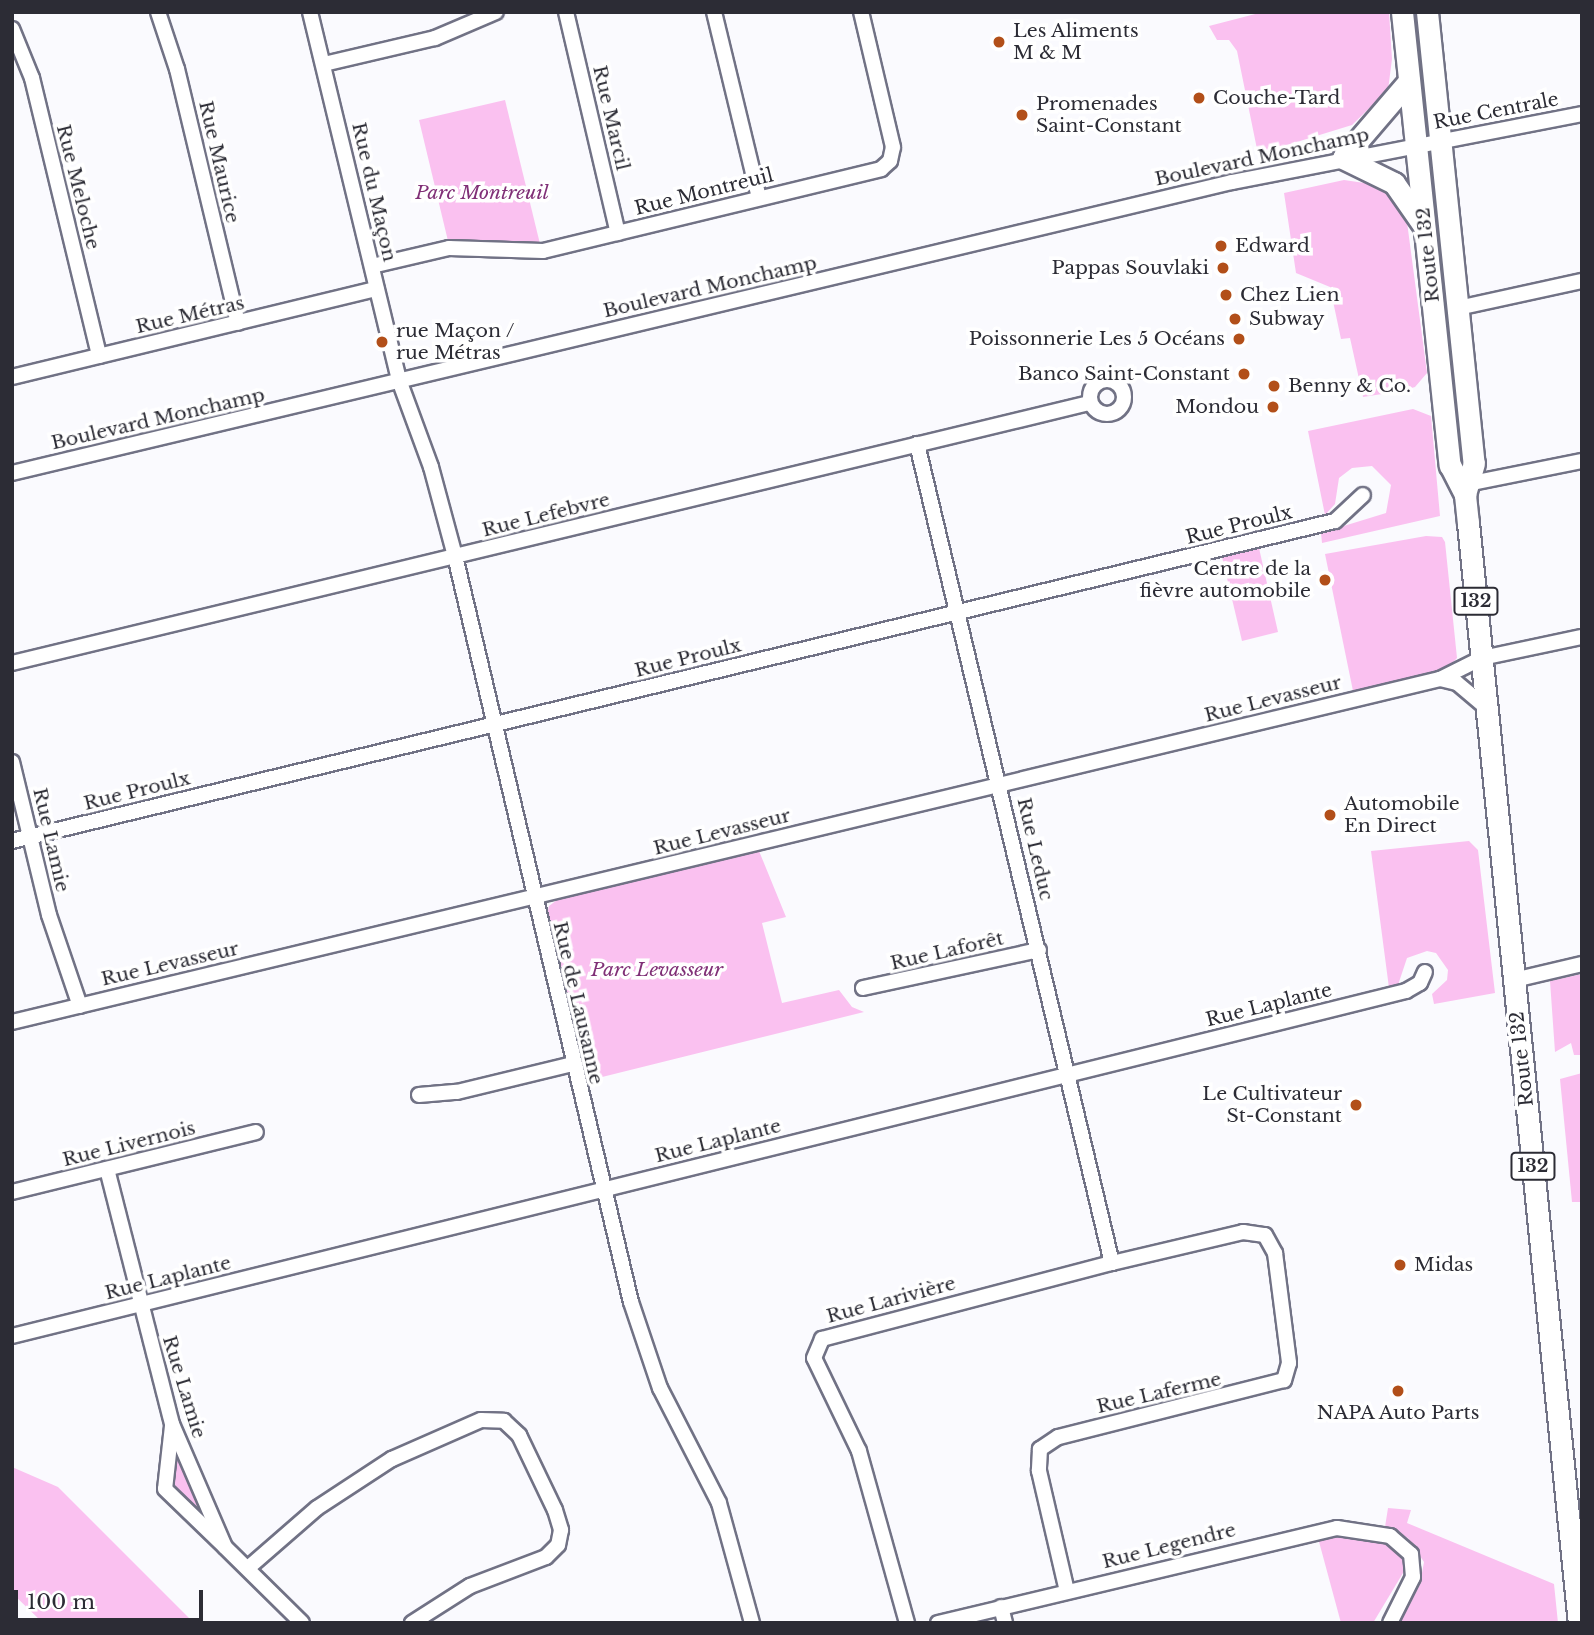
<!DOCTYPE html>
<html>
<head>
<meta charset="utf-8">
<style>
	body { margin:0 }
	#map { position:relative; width:1594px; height:1635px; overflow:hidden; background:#fafafe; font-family:"Libre Baskerville",serif }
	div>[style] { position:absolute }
	.green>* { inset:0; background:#fac1f0 }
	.roads { filter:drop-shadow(2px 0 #717285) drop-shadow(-2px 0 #717285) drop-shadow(0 2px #717285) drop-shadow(0 -2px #717285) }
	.minor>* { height:14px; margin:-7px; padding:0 7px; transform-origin:7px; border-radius:7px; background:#fff }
	.minor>.ring { margin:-7px; padding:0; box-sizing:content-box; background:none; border:14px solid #fff; border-radius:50% }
	.highway>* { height:21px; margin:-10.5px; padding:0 10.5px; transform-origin:10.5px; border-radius:10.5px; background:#fff }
	.dots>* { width:19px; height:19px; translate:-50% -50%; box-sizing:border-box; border:4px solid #fff; border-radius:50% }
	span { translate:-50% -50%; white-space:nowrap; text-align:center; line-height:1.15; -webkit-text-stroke:7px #fff; paint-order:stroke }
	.shield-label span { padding:2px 5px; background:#fff; border:2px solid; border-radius:5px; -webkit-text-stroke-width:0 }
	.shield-label { font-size:18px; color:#2c2c35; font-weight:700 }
	.poi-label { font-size:19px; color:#2c2c35 }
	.left { translate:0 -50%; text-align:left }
	.right { translate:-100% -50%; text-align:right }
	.street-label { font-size:19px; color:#2c2c35 }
	.park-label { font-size:19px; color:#803077; font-style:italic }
	.frame { position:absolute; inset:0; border:14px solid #2c2c35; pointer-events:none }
	.scale { position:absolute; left:14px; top:1590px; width:189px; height:32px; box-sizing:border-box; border:4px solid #2c2c35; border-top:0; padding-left:9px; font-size:21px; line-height:24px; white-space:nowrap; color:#2c2c35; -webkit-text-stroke:5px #fff; paint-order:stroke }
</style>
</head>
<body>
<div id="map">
	<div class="green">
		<i style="clip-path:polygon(1263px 12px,1389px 12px,1392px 59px,1388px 90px,1352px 125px,1258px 154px,1237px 51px,1229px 40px,1217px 40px,1209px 26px)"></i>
		<i style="clip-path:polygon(505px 100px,540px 244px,448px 241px,419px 120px)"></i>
		<i style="clip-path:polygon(1344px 180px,1385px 186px,1402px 207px,1407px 222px,1427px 373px,1415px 387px,1401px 391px,1363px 397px,1350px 338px,1341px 339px,1330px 287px,1296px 273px,1284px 193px)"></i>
		<i style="clip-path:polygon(1413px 409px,1431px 416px,1440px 516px,1322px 543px,1321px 533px,1386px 513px,1391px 485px,1372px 466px,1352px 468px,1339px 478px,1335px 504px,1325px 515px,1308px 431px)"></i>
		<i style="clip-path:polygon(1426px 536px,1442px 537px,1445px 542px,1457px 658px,1447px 669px,1353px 691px,1325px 554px)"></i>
		<i style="clip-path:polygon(1259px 548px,1278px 632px,1242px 641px,1222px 557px)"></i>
		<i style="clip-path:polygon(1469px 841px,1478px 850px,1495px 993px,1434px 1004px,1432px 994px,1447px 980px,1448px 970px,1436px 953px,1427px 951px,1407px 958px,1398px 985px,1389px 988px,1371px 851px)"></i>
		<i style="clip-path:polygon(759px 851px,786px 917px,762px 923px,782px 1003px,839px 990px,852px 1007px,864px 1012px,586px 1081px,546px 918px,549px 906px,557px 900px)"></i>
		<i style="clip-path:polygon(1582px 974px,1582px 1055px,1574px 1055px,1571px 1043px,1555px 1052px,1550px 981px)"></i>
		<i style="clip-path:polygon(1582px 1073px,1582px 1202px,1572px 1202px,1560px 1079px)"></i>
		<i style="clip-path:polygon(176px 1456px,177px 1457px,204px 1518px,170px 1484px)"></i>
		<i style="clip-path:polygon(12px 1467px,58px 1487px,194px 1623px,43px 1623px,12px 1593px)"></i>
		<i style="clip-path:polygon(1388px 1508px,1411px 1510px,1407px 1523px,1554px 1584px,1558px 1623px,1400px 1623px,1420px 1584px,1424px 1562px,1408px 1538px,1385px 1527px)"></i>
		<i style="clip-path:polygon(1348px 1537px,1390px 1545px,1403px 1558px,1403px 1573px,1373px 1623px,1341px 1623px,1318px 1538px)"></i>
	</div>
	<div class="roads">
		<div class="minor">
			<i style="left:158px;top:12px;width:60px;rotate:71.6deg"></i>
			<i style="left:177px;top:69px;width:261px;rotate:76.5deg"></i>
			<i style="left:310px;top:12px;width:379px;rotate:76.4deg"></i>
			<i style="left:399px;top:380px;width:93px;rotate:69.8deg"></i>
			<i style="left:431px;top:467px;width:92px;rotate:74.9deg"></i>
			<i style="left:455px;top:556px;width:766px;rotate:76.73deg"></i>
			<i style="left:631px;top:1302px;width:91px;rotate:71.4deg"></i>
			<i style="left:660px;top:1388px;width:129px;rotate:62.8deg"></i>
			<i style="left:719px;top:1503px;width:124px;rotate:74.6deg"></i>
			<i style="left:566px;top:12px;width:227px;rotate:76.8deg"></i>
			<i style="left:714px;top:12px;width:191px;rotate:76.4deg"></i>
			<i style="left:12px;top:29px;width:53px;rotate:67.8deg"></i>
			<i style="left:32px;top:78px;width:286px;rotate:76.4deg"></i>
			<i style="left:324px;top:64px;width:114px;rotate:-13.2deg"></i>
			<i style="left:435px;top:38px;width:66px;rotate:-23.1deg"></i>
			<i style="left:372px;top:266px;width:79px;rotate:-13.2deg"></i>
			<i style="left:449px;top:248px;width:94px;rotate:1.8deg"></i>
			<i style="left:543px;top:251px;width:348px;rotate:-13.6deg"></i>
			<i style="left:881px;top:169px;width:12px;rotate:-42deg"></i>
			<i style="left:890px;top:161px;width:14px;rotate:-78deg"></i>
			<i style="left:893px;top:147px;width:139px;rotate:-103.3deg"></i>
			<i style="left:1458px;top:308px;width:127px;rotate:-12.3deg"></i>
			<i style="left:12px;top:377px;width:375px;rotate:-13.6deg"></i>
			<i class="ring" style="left:1090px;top:380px;width:20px;height:20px"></i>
			<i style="left:917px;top:444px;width:842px;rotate:76.61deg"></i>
			<i style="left:12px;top:473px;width:1254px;rotate:-13.42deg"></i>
			<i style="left:1232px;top:182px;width:357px;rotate:-11deg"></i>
			<i style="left:1462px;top:485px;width:122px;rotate:-11.3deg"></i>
			<i style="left:12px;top:663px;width:1108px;rotate:-13.57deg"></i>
			<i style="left:1440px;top:679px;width:47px;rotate:-26.6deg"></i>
			<i style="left:1482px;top:658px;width:102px;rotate:-11.9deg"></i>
			<i style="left:12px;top:762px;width:157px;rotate:76.4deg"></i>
			<i style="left:49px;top:915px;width:96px;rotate:71.2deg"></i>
			<i style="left:12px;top:841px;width:1361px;rotate:-13.6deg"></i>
			<i style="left:1335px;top:521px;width:38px;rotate:-43deg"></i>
			<i style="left:1514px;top:980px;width:70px;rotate:-13.2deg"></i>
			<i style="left:863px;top:988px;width:180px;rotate:-12.2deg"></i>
			<i style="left:12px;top:1022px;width:1469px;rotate:-13.51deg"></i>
			<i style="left:1440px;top:679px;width:17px;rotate:13deg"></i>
			<i style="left:1457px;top:683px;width:39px;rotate:40deg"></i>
			<i style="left:419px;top:1095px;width:38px;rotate:-5deg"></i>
			<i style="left:457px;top:1092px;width:119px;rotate:-13.6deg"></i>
			<i style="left:107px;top:1169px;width:263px;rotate:75.7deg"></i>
			<i style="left:172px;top:1424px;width:134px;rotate:66.7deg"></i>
			<i style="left:225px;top:1547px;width:108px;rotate:44.6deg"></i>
			<i style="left:12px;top:1192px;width:251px;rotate:-13.8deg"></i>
			<i style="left:12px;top:1336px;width:1436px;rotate:-13.9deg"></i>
			<i style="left:1406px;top:991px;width:16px;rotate:-30deg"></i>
			<i style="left:1420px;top:983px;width:12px;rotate:-66deg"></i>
			<i style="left:172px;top:1426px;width:63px;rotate:96.3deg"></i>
			<i style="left:165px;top:1489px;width:81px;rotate:44deg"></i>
			<i style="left:248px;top:1568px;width:91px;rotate:-41deg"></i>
			<i style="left:317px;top:1508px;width:90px;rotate:-33.2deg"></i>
			<i style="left:392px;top:1459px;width:97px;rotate:-23.7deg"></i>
			<i style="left:481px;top:1420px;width:23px;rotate:2deg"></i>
			<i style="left:504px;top:1421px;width:21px;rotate:43deg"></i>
			<i style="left:519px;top:1435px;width:83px;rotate:64.4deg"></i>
			<i style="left:555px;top:1510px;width:21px;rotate:73deg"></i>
			<i style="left:561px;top:1530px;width:15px;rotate:101deg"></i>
			<i style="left:558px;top:1545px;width:17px;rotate:135deg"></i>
			<i style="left:546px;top:1557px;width:81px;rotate:159.1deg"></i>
			<i style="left:470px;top:1586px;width:69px;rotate:147.5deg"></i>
			<i style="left:1001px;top:1607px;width:16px;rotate:76deg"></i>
			<i style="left:907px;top:1623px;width:179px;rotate:-105.6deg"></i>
			<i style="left:859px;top:1451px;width:103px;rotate:-115.8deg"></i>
			<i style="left:814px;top:1358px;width:21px;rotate:-67deg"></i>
			<i style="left:822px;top:1339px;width:300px;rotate:-14.7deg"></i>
			<i style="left:1112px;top:1263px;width:135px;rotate:-13.3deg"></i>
			<i style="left:1243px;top:1232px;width:22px;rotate:8deg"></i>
			<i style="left:1265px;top:1235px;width:21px;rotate:61deg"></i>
			<i style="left:1275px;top:1253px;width:111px;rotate:82.7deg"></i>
			<i style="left:1289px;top:1363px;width:18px;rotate:106deg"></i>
			<i style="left:1284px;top:1380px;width:233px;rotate:165.8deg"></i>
			<i style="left:1058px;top:1437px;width:22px;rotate:146deg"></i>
			<i style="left:1040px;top:1449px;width:22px;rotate:93deg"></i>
			<i style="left:1039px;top:1471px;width:123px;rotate:76.9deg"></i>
			<i style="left:938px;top:1623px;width:410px;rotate:-13.4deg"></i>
			<i style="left:1337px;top:1528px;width:54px;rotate:8.6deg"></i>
			<i style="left:1390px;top:1536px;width:28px;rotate:41deg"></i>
			<i style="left:1411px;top:1554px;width:23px;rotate:85deg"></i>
			<i style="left:1413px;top:1577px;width:51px;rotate:116.6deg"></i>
		</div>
		<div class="highway">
			<i style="left:1402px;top:12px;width:456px;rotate:84deg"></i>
			<i style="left:1450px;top:465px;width:34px;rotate:63deg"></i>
			<i style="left:1427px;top:12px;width:453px;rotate:84.1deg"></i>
			<i style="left:1474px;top:463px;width:33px;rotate:106deg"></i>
			<i style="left:1465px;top:495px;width:28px;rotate:84deg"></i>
			<i style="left:1468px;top:523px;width:1106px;rotate:84.24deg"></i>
			<i style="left:1409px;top:81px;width:101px;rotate:130.6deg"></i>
			<i style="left:1343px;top:158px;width:57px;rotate:26.1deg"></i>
			<i style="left:1394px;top:183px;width:52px;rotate:55.1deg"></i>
		</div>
	</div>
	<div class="dots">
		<i style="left:999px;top:42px;background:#b24f19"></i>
		<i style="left:1199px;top:98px;background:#b24f19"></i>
		<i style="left:1022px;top:115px;background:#b24f19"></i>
		<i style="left:1221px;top:246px;background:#b24f19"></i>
		<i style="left:1223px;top:268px;background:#b24f19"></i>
		<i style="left:1226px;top:295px;background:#b24f19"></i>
		<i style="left:1235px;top:319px;background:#b24f19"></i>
		<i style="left:1239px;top:339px;background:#b24f19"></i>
		<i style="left:382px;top:342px;background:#b24f19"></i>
		<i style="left:1244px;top:374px;background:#b24f19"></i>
		<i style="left:1274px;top:386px;background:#b24f19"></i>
		<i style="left:1273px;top:407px;background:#b24f19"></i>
		<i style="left:1325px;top:580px;background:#b24f19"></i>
		<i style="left:1330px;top:815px;background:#b24f19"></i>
		<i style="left:1356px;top:1105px;background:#b24f19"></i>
		<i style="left:1400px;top:1265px;background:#b24f19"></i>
		<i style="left:1398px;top:1391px;background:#b24f19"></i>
	</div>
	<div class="shield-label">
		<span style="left:1476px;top:601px">132</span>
		<span style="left:1533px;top:1166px">132</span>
	</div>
	<div class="poi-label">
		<span class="left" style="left:1013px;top:42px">Les Aliments<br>M &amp; M</span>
		<span class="left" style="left:1213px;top:98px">Couche-Tard</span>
		<span class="left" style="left:1036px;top:115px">Promenades<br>Saint-Constant</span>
		<span class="left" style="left:1235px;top:246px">Edward</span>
		<span class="right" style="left:1209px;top:268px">Pappas Souvlaki</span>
		<span class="left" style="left:1240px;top:295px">Chez Lien</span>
		<span class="left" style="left:1249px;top:319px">Subway</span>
		<span class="left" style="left:396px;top:342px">rue Maçon /<br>rue Métras</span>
		<span class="right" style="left:1225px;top:339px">Poissonnerie Les 5 Océans</span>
		<span class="right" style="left:1230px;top:374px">Banco Saint-Constant</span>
		<span class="left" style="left:1288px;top:386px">Benny &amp; Co.</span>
		<span class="right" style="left:1259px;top:407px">Mondou</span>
		<span class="right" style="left:1311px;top:580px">Centre de la<br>fièvre automobile</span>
		<span class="left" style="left:1344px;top:815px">Automobile<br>En Direct</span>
		<span class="right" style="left:1342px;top:1105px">Le Cultivateur<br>St-Constant</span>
		<span class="left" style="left:1414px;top:1265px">Midas</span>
		<span style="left:1398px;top:1413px">NAPA Auto Parts</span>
	</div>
	<div class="street-label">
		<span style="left:1496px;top:111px;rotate:-11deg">Rue Centrale</span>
		<span style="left:611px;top:118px;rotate:77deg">Rue Marcil</span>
		<span style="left:1262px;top:157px;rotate:-12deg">Boulevard Monchamp</span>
		<span style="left:219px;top:162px;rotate:77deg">Rue Maurice</span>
		<span style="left:78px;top:187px;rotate:76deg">Rue Meloche</span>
		<span style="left:374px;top:192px;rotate:77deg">Rue du Maçon</span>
		<span style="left:704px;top:192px;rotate:-14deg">Rue Montreuil</span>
		<span style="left:1428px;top:255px;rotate:-96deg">Route 132</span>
		<span style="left:710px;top:287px;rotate:-13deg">Boulevard Monchamp</span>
		<span style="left:190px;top:315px;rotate:-13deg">Rue Métras</span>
		<span style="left:158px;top:419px;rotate:-13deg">Boulevard Monchamp</span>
		<span style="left:546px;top:515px;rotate:-14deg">Rue Lefebvre</span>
		<span style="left:1239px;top:525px;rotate:-14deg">Rue Proulx</span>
		<span style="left:688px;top:658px;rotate:-14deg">Rue Proulx</span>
		<span style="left:1273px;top:699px;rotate:-14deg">Rue Levasseur</span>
		<span style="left:137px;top:791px;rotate:-14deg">Rue Proulx</span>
		<span style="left:722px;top:832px;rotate:-14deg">Rue Levasseur</span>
		<span style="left:51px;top:840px;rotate:77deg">Rue Lamie</span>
		<span style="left:1035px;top:849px;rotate:77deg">Rue Leduc</span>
		<span style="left:947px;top:951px;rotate:-13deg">Rue Laforêt</span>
		<span style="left:170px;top:964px;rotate:-13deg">Rue Levasseur</span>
		<span style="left:578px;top:1003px;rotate:77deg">Rue de Lausanne</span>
		<span style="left:1269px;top:1005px;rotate:-14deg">Rue Laplante</span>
		<span style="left:1522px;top:1059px;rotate:-96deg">Route 132</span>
		<span style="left:718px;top:1141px;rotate:-14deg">Rue Laplante</span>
		<span style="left:129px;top:1144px;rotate:-14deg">Rue Livernois</span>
		<span style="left:168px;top:1278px;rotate:-14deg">Rue Laplante</span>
		<span style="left:891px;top:1300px;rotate:-15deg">Rue Larivière</span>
		<span style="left:184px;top:1387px;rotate:73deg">Rue Lamie</span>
		<span style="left:1159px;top:1393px;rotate:-13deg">Rue Laferme</span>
		<span style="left:1169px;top:1546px;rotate:-14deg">Rue Legendre</span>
	</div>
	<div class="park-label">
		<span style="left:482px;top:193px">Parc Montreuil</span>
		<span style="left:657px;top:970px">Parc Levasseur</span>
	</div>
	<div class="frame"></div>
	<div class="scale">100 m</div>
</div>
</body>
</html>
